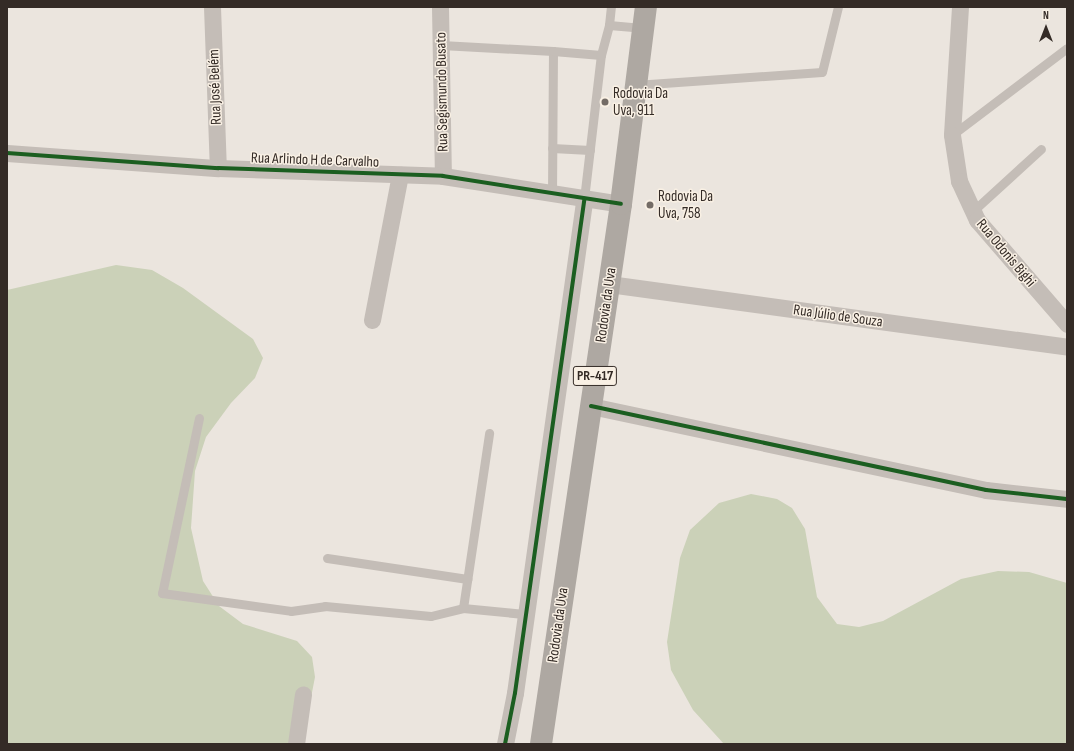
<!DOCTYPE html>
<html>
<head>
<meta charset="utf-8">
<style>
	body { margin:0 }
	#map { position:relative; width:1074px; height:751px; overflow:hidden; background:#ebe5de; font-family:"Sofia Sans Condensed",sans-serif }
	div>[style] { position:absolute }
	.green>* { inset:0; background:#cbd1b8 }
	.service>* { height:9px; margin:-4.5px; padding:0 4.5px; transform-origin:4.5px; border-radius:4.5px; background:#c4bdb7 }
	.minor>* { height:17px; margin:-8.5px; padding:0 8.5px; transform-origin:8.5px; border-radius:8.5px; background:#c4bdb7 }
	.trunk>* { height:22px; margin:-11px; padding:0 11px; transform-origin:11px; border-radius:11px; background:#aea8a2 }
	.cycleway>* { height:4px; margin:-2px; padding:0 2px; transform-origin:2px; border-radius:2px; background:#1b5e20 }
	.dots>* { width:11px; height:11px; translate:-50% -50%; box-sizing:border-box; border:2px solid #f9f0e4; border-radius:50% }
	span { translate:-50% -50%; white-space:nowrap; text-align:center; line-height:1.15; -webkit-text-stroke:3px #f9f0e4; paint-order:stroke }
	.shield-label span { padding:1px 3px; background:#f9f0e4; border:1px solid; border-radius:3px; -webkit-text-stroke-width:0 }
	.shield-label { font-size:14px; color:#342b26; font-weight:700 }
	.street-label { font-size:15px; color:#342b26 }
	.poi-label { font-size:15px; color:#342b26 }
	.left { translate:0 -50%; text-align:left }
	.frame { position:absolute; inset:0; border:8px solid #342b26; pointer-events:none }
	.north { position:absolute; left:1026px; top:8px; width:40px; height:40px; -webkit-text-stroke:3px #f9f0e4; paint-order:stroke; rotate:0deg; font-size:11px; font-weight:700; line-height:16px; text-align:center; color:#342b26 }
	.north::after { content:''; display:block; margin:auto; width:14px; height:18px; background:#342b26; clip-path:polygon(50% 0,100% 100%,50% 72%,0 100%) }
</style>
</head>
<body>
<div id="map">
	<div class="green">
		<i style="clip-path:polygon(116px 265px,152px 270px,183px 288px,253px 339px,263px 358px,255px 378px,231px 403px,206px 437px,195px 471px,191px 528px,203px 581px,219px 606px,243px 624px,297px 641px,312px 657px,315px 677px,302px 744px,7px 744px,7px 290px)"></i>
		<i style="clip-path:polygon(751px 494px,777px 499px,792px 508px,805px 529px,817px 597px,837px 624px,859px 627px,883px 621px,961px 579px,998px 571px,1029px 572px,1067px 583px,1067px 744px,724px 744px,693px 710px,671px 670px,667px 642px,680px 558px,690px 530px,719px 503px)"></i>
	</div>
	<div class="service">
		<i style="left:609px;top:25px;width:18px;rotate:-84deg"></i>
		<i style="left:441px;top:45px;width:112px;rotate:3.1deg"></i>
		<i style="left:635px;top:85px;width:187px;rotate:-4deg"></i>
		<i style="left:822px;top:72px;width:67px;rotate:-76.2deg"></i>
		<i style="left:952px;top:135px;width:144px;rotate:-37.1deg"></i>
		<i style="left:552px;top:148px;width:38px;rotate:3deg"></i>
		<i style="left:552px;top:194px;width:143px;rotate:-89.6deg"></i>
		<i style="left:553px;top:51px;width:48px;rotate:4.8deg"></i>
		<i style="left:584px;top:199px;width:145px;rotate:-83.3deg"></i>
		<i style="left:601px;top:55px;width:31px;rotate:-75deg"></i>
		<i style="left:609px;top:25px;width:33px;rotate:5deg"></i>
		<i style="left:973px;top:211px;width:92px;rotate:-42.4deg"></i>
		<i style="left:199px;top:418px;width:179px;rotate:101.9deg"></i>
		<i style="left:162px;top:593px;width:130px;rotate:7.9deg"></i>
		<i style="left:291px;top:611px;width:34px;rotate:-8deg"></i>
		<i style="left:325px;top:606px;width:106px;rotate:5.4deg"></i>
		<i style="left:431px;top:616px;width:33px;rotate:-14deg"></i>
		<i style="left:463px;top:608px;width:61px;rotate:5.6deg"></i>
		<i style="left:327px;top:558px;width:142px;rotate:8.5deg"></i>
		<i style="left:463px;top:608px;width:177px;rotate:-81.5deg"></i>
	</div>
	<div class="minor">
		<i style="left:212px;top:7px;width:161px;rotate:87.9deg"></i>
		<i style="left:440px;top:7px;width:169px;rotate:89deg"></i>
		<i style="left:960px;top:7px;width:128px;rotate:93.6deg"></i>
		<i style="left:952px;top:135px;width:47px;rotate:81.3deg"></i>
		<i style="left:959px;top:181px;width:43px;rotate:65.2deg"></i>
		<i style="left:977px;top:220px;width:138px;rotate:49.1deg"></i>
		<i style="left:7px;top:153px;width:212px;rotate:4.1deg"></i>
		<i style="left:218px;top:168px;width:225px;rotate:2deg"></i>
		<i style="left:443px;top:176px;width:180px;rotate:8.9deg"></i>
		<i style="left:609px;top:284px;width:462px;rotate:7.8deg"></i>
		<i style="left:372px;top:320px;width:148px;rotate:-79.1deg"></i>
		<i style="left:591px;top:406px;width:404px;rotate:12deg"></i>
		<i style="left:986px;top:490px;width:81px;rotate:6.3deg"></i>
		<i style="left:296px;top:744px;width:50px;rotate:-82deg"></i>
		<i style="left:505px;top:744px;width:52px;rotate:-78.9deg"></i>
		<i style="left:515px;top:693px;width:499px;rotate:-82deg"></i>
	</div>
	<div class="trunk">
		<i style="left:541px;top:744px;width:546px;rotate:-81.57deg"></i>
		<i style="left:621px;top:204px;width:199px;rotate:-82.8deg"></i>
	</div>
	<div class="cycleway">
		<i style="left:7px;top:153px;width:212px;rotate:4.1deg"></i>
		<i style="left:218px;top:168px;width:225px;rotate:2deg"></i>
		<i style="left:443px;top:176px;width:180px;rotate:8.9deg"></i>
		<i style="left:591px;top:406px;width:404px;rotate:12deg"></i>
		<i style="left:986px;top:490px;width:81px;rotate:6.3deg"></i>
		<i style="left:505px;top:744px;width:52px;rotate:-78.9deg"></i>
		<i style="left:515px;top:693px;width:499px;rotate:-82deg"></i>
	</div>
	<div class="dots">
		<i style="left:605px;top:102px;background:#746c66"></i>
		<i style="left:650px;top:205px;background:#746c66"></i>
	</div>
	<div class="shield-label">
		<span style="left:595px;top:376px">PR-417</span>
	</div>
	<div class="street-label">
		<span style="left:215px;top:87px;rotate:-92deg">Rua José Belém</span>
		<span style="left:442px;top:92px;rotate:-91deg">Rua Segismundo Busato</span>
		<span style="left:315px;top:160px;rotate:2deg">Rua Arlindo H de Carvalho</span>
		<span style="left:1006px;top:253px;rotate:50deg">Rua Odonis Bighi</span>
		<span style="left:606px;top:305px;rotate:-82deg">Rodovia da Uva</span>
		<span style="left:838px;top:316px;rotate:8deg">Rua Júlio de Souza</span>
		<span style="left:558px;top:625px;rotate:-82deg">Rodovia da Uva</span>
	</div>
	<div class="poi-label">
		<span class="left" style="left:613px;top:102px">Rodovia Da<br>Uva, 911</span>
		<span class="left" style="left:658px;top:205px">Rodovia Da<br>Uva, 758</span>
	</div>
	<div class="frame"></div>
	<div class="north">N</div>
</div>
</body>
</html>
